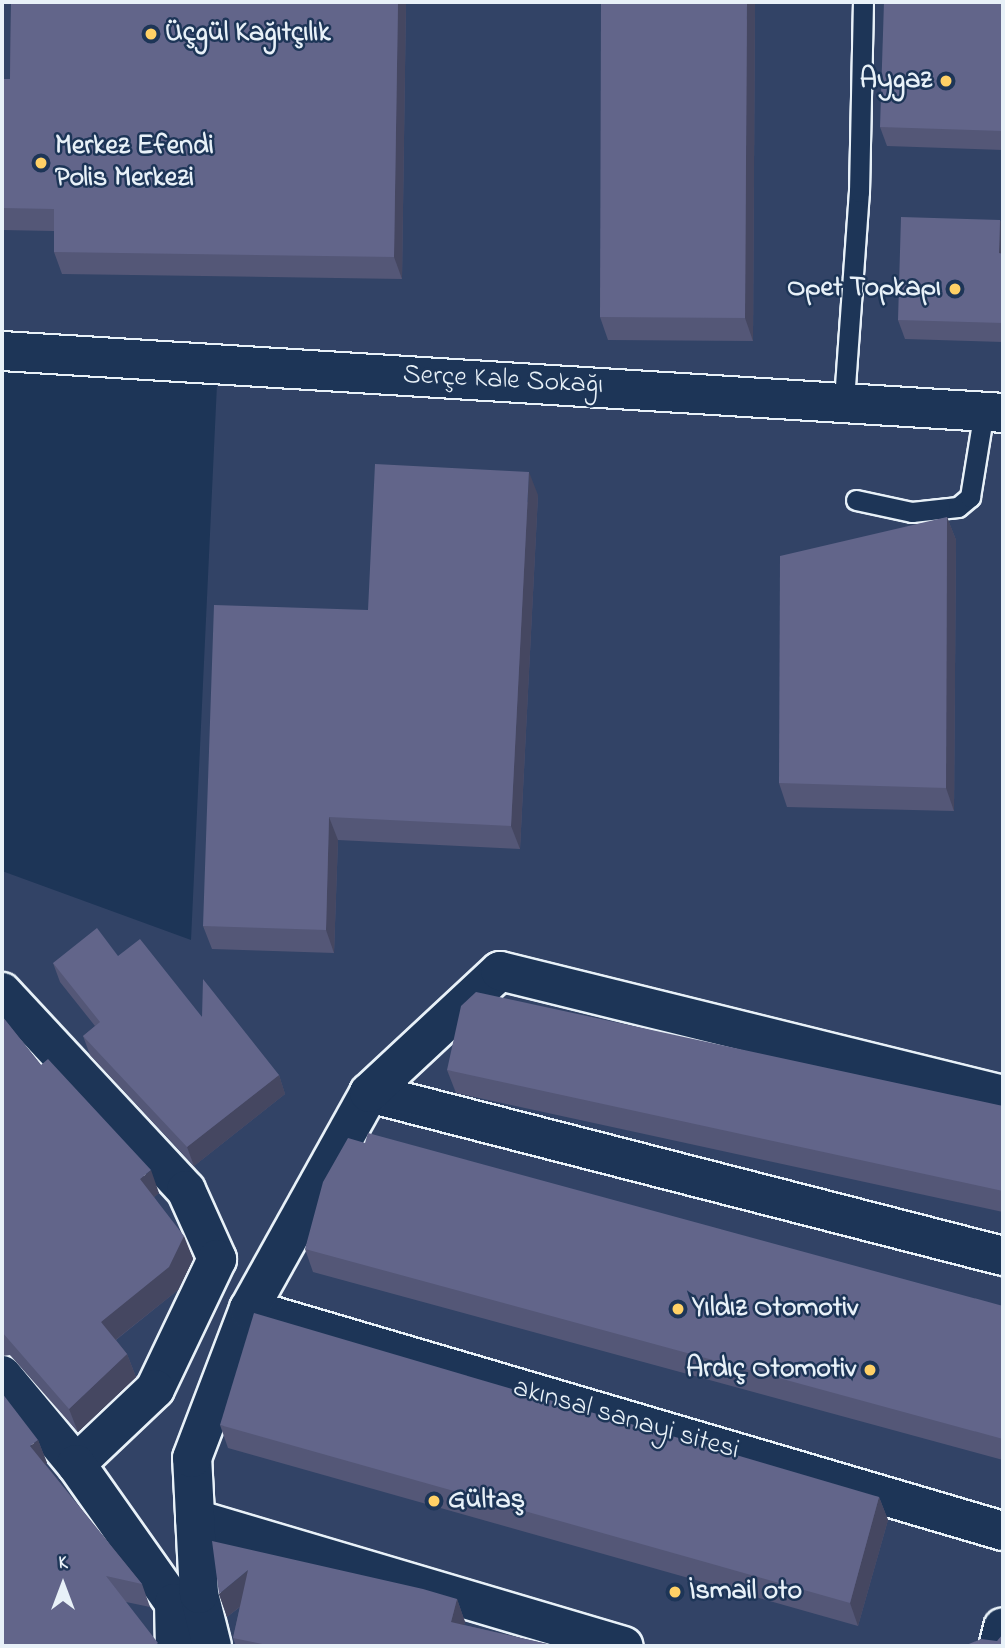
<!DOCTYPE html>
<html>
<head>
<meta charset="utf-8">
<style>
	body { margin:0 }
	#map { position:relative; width:1005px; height:1648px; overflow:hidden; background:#1d3557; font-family:"Indie Flower",sans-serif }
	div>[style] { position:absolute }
	.built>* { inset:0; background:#324366 }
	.roads { filter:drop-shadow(2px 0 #e8f1f8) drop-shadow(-2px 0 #e8f1f8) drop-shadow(0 2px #e8f1f8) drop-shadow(0 -2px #e8f1f8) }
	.service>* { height:19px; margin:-9.5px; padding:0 9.5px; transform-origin:9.5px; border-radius:9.5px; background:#1d3557 }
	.minor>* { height:38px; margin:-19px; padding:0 19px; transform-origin:19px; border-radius:19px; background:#1d3557 }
	.wall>* { inset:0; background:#545777 }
	.shaded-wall>* { inset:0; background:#454761 }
	.building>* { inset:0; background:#62658a }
	.dots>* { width:19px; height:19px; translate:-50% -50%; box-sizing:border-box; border:4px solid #1d3557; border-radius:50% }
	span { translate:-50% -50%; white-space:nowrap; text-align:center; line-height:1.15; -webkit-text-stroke:5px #1d3557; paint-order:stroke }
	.poi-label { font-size:28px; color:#e8f1f8; font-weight:700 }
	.left { translate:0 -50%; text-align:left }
	.right { translate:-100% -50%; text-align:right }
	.street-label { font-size:28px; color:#e8f1f8 }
	.frame { position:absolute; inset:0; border:4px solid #e8f1f8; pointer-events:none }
	.north { position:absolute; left:28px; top:1550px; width:70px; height:70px; -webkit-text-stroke:5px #1d3557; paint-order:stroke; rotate:0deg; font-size:19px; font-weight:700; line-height:28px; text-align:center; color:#e8f1f8 }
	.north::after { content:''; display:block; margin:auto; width:24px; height:32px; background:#e8f1f8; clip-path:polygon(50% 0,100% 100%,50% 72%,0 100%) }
</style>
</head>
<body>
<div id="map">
	<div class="built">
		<i style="clip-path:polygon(2px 2px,1003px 2px,1003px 1646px,2px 1646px,2px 871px,191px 940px,217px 384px,2px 354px)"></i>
	</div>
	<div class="roads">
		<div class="service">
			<i style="left:844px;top:400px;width:209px;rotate:-85.9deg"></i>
			<i style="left:859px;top:192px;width:190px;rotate:-88.8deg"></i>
			<i style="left:856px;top:500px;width:57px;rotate:12.1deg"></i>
			<i style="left:912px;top:512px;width:46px;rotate:-6.2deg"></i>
			<i style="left:958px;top:507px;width:16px;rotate:-40deg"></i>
			<i style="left:970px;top:497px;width:87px;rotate:-80.8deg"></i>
		</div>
		<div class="minor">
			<i style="left:2px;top:351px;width:1003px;rotate:3.54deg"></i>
			<i style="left:2px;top:992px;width:270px;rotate:47.1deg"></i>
			<i style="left:186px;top:1190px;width:76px;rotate:65.8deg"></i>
			<i style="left:217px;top:1259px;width:144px;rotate:115.5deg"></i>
			<i style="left:155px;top:1389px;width:109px;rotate:136.5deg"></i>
			<i style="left:369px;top:1093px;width:655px;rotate:14.42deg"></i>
			<i style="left:249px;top:1309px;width:786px;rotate:16.41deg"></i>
			<i style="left:2px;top:1375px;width:116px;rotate:50.3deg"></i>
			<i style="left:76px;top:1464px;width:170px;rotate:54.8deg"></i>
			<i style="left:174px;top:1603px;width:43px;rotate:88.7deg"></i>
			<i style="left:195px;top:1519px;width:447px;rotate:16.5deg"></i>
			<i style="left:999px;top:1643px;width:16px;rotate:-76deg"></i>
			<i style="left:212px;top:1646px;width:54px;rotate:-104deg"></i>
			<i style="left:199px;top:1594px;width:136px;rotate:-92.9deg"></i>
			<i style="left:192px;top:1458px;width:160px;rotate:-69.1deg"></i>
			<i style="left:249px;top:1309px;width:247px;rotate:-60.9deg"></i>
			<i style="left:369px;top:1093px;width:179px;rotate:-43deg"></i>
			<i style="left:500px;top:971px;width:518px;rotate:13.85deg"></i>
		</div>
	</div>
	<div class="wall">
		<i style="clip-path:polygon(11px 2px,406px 2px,402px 279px,62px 274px,54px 252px,54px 231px,2px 230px,2px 79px,10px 79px)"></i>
		<i style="clip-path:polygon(755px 2px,753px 341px,608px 340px,600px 317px)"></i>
		<i style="clip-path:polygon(1003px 2px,1003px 150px,887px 146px,880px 127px)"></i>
		<i style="clip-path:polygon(1000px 220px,1003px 229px,1003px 342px,905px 339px,898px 320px)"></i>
		<i style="clip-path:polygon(538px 495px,520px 849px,338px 840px,334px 953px,212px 949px,203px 926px,368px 610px)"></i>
		<i style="clip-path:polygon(947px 517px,956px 540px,954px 811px,787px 807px,779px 783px)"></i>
		<i style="clip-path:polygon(118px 956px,202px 1017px,279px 1075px,285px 1094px,194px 1166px,90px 1055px,83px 1036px,95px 1026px,60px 982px,53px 963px)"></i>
		<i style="clip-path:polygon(2px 1016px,41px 1065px,159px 1193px,154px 1197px,193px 1259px,178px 1290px,116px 1340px,127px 1354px,136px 1377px,78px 1432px,10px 1355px,2px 1356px)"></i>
		<i style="clip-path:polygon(447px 1070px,1003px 1106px,1003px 1212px,456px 1093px)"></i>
		<i style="clip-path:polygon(305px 1249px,1003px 1306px,1003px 1460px,313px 1272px)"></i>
		<i style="clip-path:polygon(220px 1425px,879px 1497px,888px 1520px,858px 1626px,228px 1448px)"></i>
		<i style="clip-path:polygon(38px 1440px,47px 1463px,45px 1464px,142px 1584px,150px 1607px,126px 1602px,2px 1646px)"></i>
		<i style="clip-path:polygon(219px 1594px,457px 1599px,465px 1622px,464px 1625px,556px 1646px,236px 1646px,233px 1638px,240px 1607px,227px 1617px)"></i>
	</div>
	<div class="shaded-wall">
		<i style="clip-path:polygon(398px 2px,406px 2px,402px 279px,394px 257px)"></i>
		<i style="clip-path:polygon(747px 2px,755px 2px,753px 341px,745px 318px)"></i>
		<i style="clip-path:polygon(1000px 220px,1003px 229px,1003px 265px,999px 253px)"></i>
		<i style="clip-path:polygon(529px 472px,538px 495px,520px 849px,511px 826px)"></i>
		<i style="clip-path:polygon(947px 517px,956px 540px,954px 811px,946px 788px)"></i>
		<i style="clip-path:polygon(329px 817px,338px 840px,334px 953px,326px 930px)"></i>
		<i style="clip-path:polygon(279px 1075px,285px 1094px,194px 1166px,187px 1147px)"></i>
		<i style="clip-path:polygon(151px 1170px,159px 1193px,148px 1202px,140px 1179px)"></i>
		<i style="clip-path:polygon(184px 1236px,193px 1259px,178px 1290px,109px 1345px,101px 1322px)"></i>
		<i style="clip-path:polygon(127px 1354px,136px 1377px,78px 1432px,69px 1409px)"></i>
		<i style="clip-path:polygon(38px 1440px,47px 1463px,39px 1469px,30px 1446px)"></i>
		<i style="clip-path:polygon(879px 1497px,888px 1520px,858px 1626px,850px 1603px)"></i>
		<i style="clip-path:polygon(248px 1570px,257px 1593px,227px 1617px,219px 1594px)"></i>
		<i style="clip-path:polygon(457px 1599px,465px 1622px,460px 1646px,451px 1622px)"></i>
	</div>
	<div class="building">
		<i style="clip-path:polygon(11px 2px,398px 2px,394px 257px,54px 252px,54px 209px,2px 208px,2px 79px,10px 79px)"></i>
		<i style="clip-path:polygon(601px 2px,747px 2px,745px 318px,600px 317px)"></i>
		<i style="clip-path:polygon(884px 2px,1003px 2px,1003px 131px,880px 127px)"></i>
		<i style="clip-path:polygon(901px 217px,1000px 220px,999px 253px,1003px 254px,1003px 323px,898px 320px)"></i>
		<i style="clip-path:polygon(375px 464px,529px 472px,511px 826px,329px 817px,326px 930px,203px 926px,214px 605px,368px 610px)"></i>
		<i style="clip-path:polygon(947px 517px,946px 788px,779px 783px,780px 556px)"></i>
		<i style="clip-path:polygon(97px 928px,118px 956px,140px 939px,202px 1017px,203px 979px,279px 1075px,187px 1147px,83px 1036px,100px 1022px,53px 963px)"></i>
		<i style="clip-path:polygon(476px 992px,1003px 1106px,1003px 1191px,447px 1070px,461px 1006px)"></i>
		<i style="clip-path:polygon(2px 1016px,41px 1065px,48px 1059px,151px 1170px,140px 1179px,184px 1236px,169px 1267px,101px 1322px,127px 1354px,69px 1409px,2px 1332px)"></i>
		<i style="clip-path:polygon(368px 1133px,1003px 1306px,1003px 1439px,305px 1249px,323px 1182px,348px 1138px,365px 1143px)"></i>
		<i style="clip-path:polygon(254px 1313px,879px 1497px,850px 1603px,220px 1425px)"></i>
		<i style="clip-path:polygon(2px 1393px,38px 1440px,30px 1446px,142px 1584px,106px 1576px,158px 1643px,154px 1646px,2px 1646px)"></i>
		<i style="clip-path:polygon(212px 1541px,423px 1589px,457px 1599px,451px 1622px,556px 1646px,272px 1646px,233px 1638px,248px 1570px,219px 1594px)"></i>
		<i style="clip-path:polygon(1003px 1634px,1003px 1646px,964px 1646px,981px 1639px,997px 1641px)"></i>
	</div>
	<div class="dots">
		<i style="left:151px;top:34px;background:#ffd166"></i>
		<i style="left:946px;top:81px;background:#ffd166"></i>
		<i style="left:41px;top:163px;background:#ffd166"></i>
		<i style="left:955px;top:289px;background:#ffd166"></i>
		<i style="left:678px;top:1309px;background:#ffd166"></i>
		<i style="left:870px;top:1370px;background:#ffd166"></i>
		<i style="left:434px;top:1501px;background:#ffd166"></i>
		<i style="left:675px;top:1592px;background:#ffd166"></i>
	</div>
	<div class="poi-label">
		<span class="left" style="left:165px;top:34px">Üçgül Kağıtçılık</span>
		<span class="right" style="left:932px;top:81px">Aygaz</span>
		<span class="left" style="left:55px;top:163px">Merkez Efendi<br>Polis Merkezi</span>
		<span class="right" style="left:941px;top:289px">Opet Topkapı</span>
		<span class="left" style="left:692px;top:1309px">Yıldız Otomotiv</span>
		<span class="right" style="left:856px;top:1370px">Ardıç Otomotiv</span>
		<span class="left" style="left:448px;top:1501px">Gültaş</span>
		<span class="left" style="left:689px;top:1592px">İsmail oto</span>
	</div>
	<div class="street-label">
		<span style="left:503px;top:381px;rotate:3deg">Serçe Kale Sokağı</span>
		<span style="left:626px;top:1420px;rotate:16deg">akınsal sanayi sitesi</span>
	</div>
	<div class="frame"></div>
	<div class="north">K</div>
</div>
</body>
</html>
